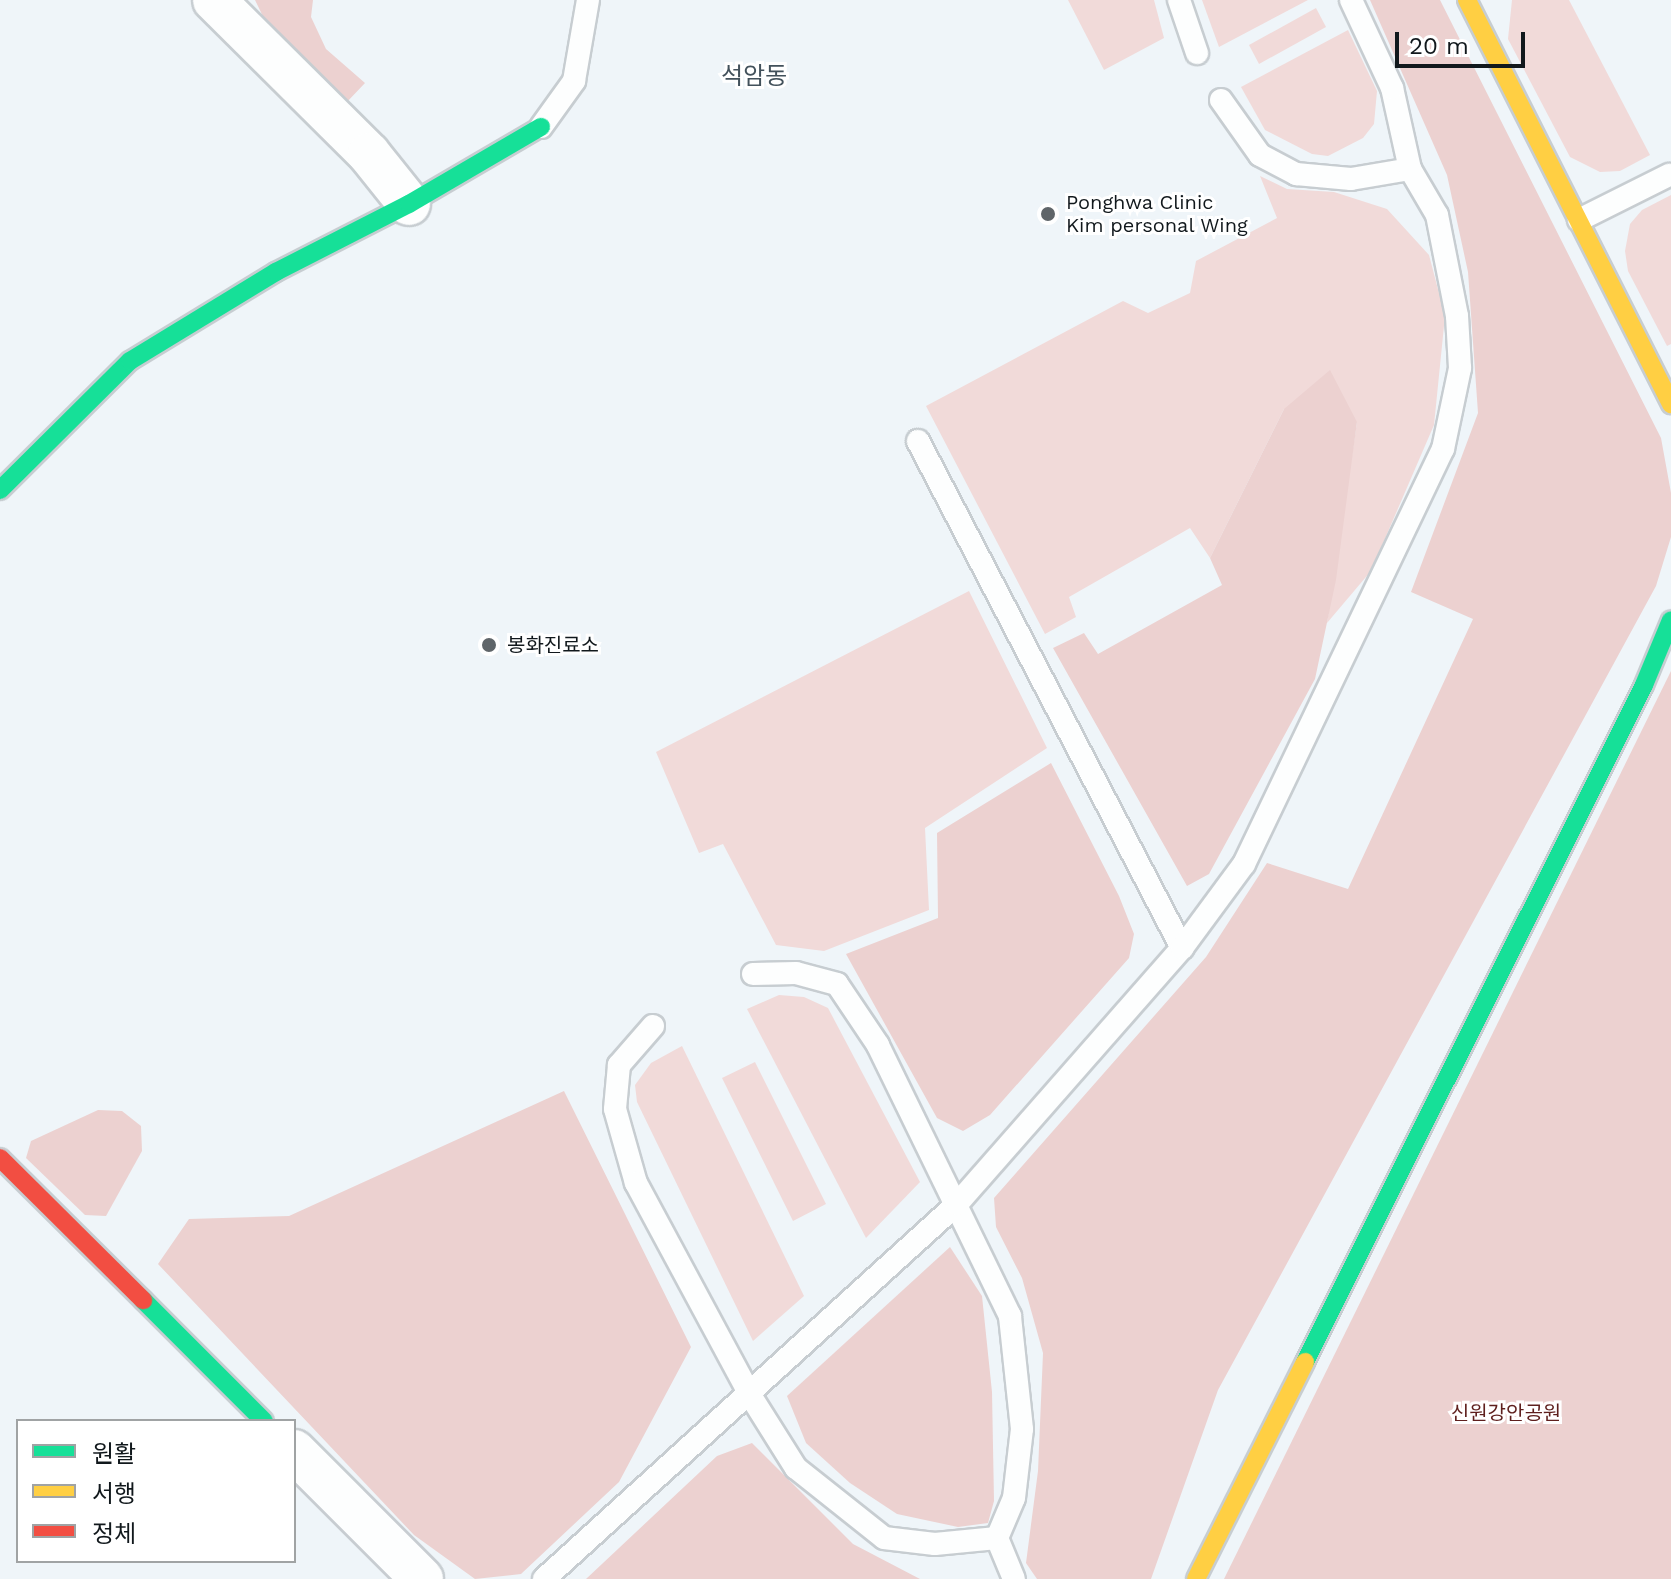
<!DOCTYPE html>
<html>
<head>
<meta charset="utf-8">
<style>
	body { margin:0 }
	#map { position:relative; width:1671px; height:1579px; overflow:hidden; background:#eff5f9; font-family:"Work Sans","Noto Sans KR",sans-serif }
	div>[style] { position:absolute }
	.green>* { inset:0; background:#f1dad9 }
	.forest>* { inset:0; background:#ecd1d0 }
	.roads { filter:drop-shadow(2px 0 #c7cdd1) drop-shadow(-2px 0 #c7cdd1) drop-shadow(0 2px #c7cdd1) drop-shadow(0 -2px #c7cdd1) }
	.lane>* { height:22px; margin:-11px; padding:0 11px; transform-origin:11px; border-radius:11px; background:#fdfefe }
	.street>* { height:42px; margin:-21px; padding:0 21px; transform-origin:21px; border-radius:21px; background:#fdfefe }
	.fast>* { height:18px; margin:-9px; padding:0 9px; transform-origin:9px; border-radius:9px; background:#16e098 }
	.slow>* { height:18px; margin:-9px; padding:0 9px; transform-origin:9px; border-radius:9px; background:#ffcf43 }
	.jam>* { height:18px; margin:-9px; padding:0 9px; transform-origin:9px; border-radius:9px; background:#f24e42 }
	.dots>* { width:22px; height:22px; translate:-50% -50%; box-sizing:border-box; border:4px solid #fff; border-radius:50% }
	span { translate:-50% -50%; white-space:nowrap; text-align:center; line-height:1.15; -webkit-text-stroke:6px #fff; paint-order:stroke }
	.poi-label { font-size:20px; color:#11181c }
	.left { translate:0 -50%; text-align:left }
	.park-label { font-size:20px; color:#5e1f1d }
	.quarter-label { font-size:24px; color:#42515b }
	.legend { position:absolute; left:16px; top:1419px; width:280px; height:144px; box-sizing:border-box; background:#fff; border:2px solid #a0a3a4; margin:0; padding:10px 14px; list-style:none; font-size:24px; color:#11181c }
	.legend li { display:flex; align-items:center; gap:16px; height:40px }
	.legend b { width:40px; border:2px solid #a0a3a4 }
	.scale { position:absolute; left:1395px; top:32px; width:130px; height:36px; box-sizing:border-box; border:4px solid #11181c; border-top:0; padding-left:10px; font-size:24px; line-height:28px; white-space:nowrap; color:#11181c; -webkit-text-stroke:6px #fff; paint-order:stroke }
</style>
</head>
<body>
<div id="map">
	<div class="green">
		<i style="clip-path:polygon(1068px 0,1154px 0,1164px 38px,1104px 70px)"></i>
		<i style="clip-path:polygon(1202px 0,1308px 0,1219px 47px)"></i>
		<i style="clip-path:polygon(1512px 0,1569px 0,1650px 155px,1620px 171px,1600px 172px,1570px 157px,1508px 39px)"></i>
		<i style="clip-path:polygon(1316px 8px,1326px 27px,1259px 64px,1249px 45px)"></i>
		<i style="clip-path:polygon(1348px 30px,1377px 91px,1374px 124px,1363px 138px,1328px 156px,1312px 154px,1265px 130px,1241px 87px)"></i>
		<i style="clip-path:polygon(1260px 176px,1287px 189px,1334px 192px,1387px 209px,1429px 255px,1445px 316px,1434px 425px,1371px 571px,1327px 623px,1357px 422px,1284px 409px,1210px 558px,1190px 528px,1069px 597px,1076px 617px,1045px 634px,926px 406px,1123px 301px,1148px 313px,1190px 293px,1196px 261px,1277px 218px)"></i>
		<i style="clip-path:polygon(1671px 195px,1671px 344px,1667px 346px,1628px 271px,1625px 251px,1630px 224px,1642px 210px)"></i>
		<i style="clip-path:polygon(969px 591px,1047px 748px,925px 828px,929px 910px,824px 951px,776px 945px,723px 844px,699px 853px,656px 752px)"></i>
		<i style="clip-path:polygon(779px 995px,804px 997px,828px 1008px,920px 1182px,866px 1238px,747px 1009px)"></i>
		<i style="clip-path:polygon(682px 1046px,804px 1296px,753px 1341px,637px 1102px,635px 1085px,651px 1063px)"></i>
		<i style="clip-path:polygon(755px 1062px,826px 1204px,793px 1221px,722px 1078px)"></i>
	</div>
	<div class="forest">
		<i style="clip-path:polygon(255px 0,313px 0,311px 17px,326px 49px,365px 83px,346px 103px,275px 41px)"></i>
		<i style="clip-path:polygon(1370px 0,1440px 0,1661px 438px,1671px 493px,1671px 537px,1656px 586px,1218px 1390px,1151px 1579px,1037px 1579px,1026px 1563px,1038px 1471px,1043px 1353px,1022px 1278px,996px 1227px,994px 1198px,1206px 957px,1267px 863px,1348px 889px,1473px 619px,1411px 592px,1478px 413px,1468px 272px,1447px 175px)"></i>
		<i style="clip-path:polygon(1330px 370px,1357px 422px,1336px 580px,1315px 679px,1209px 874px,1187px 886px,1053px 648px,1084px 633px,1098px 654px,1222px 585px,1210px 558px,1284px 409px)"></i>
		<i style="clip-path:polygon(1671px 671px,1671px 1579px,1224px 1579px)"></i>
		<i style="clip-path:polygon(1051px 763px,1119px 896px,1134px 934px,1129px 958px,990px 1115px,963px 1131px,937px 1118px,846px 954px,938px 918px,937px 833px)"></i>
		<i style="clip-path:polygon(564px 1091px,691px 1347px,619px 1482px,521px 1574px,475px 1579px,414px 1535px,158px 1264px,189px 1219px,289px 1216px)"></i>
		<i style="clip-path:polygon(98px 1110px,122px 1111px,141px 1126px,142px 1151px,106px 1216px,85px 1215px,26px 1158px,31px 1141px)"></i>
		<i style="clip-path:polygon(950px 1247px,982px 1296px,992px 1392px,994px 1501px,988px 1523px,958px 1527px,897px 1514px,850px 1483px,806px 1443px,787px 1396px)"></i>
		<i style="clip-path:polygon(752px 1443px,853px 1544px,920px 1579px,586px 1579px,717px 1456px)"></i>
	</div>
	<div class="roads">
		<div class="lane">
			<i style="left:1179px;top:0;width:56px;rotate:71.2deg"></i>
			<i style="left:1221px;top:100px;width:67px;rotate:54.7deg"></i>
			<i style="left:1260px;top:155px;width:41px;rotate:27.8deg"></i>
			<i style="left:1296px;top:174px;width:55px;rotate:5.2deg"></i>
			<i style="left:1351px;top:179px;width:60px;rotate:-9.6deg"></i>
			<i style="left:541px;top:127px;width:57px;rotate:-54.3deg"></i>
			<i style="left:574px;top:81px;width:82px;rotate:-80.2deg"></i>
			<i style="left:1579px;top:220px;width:101px;rotate:-26.6deg"></i>
			<i style="left:918px;top:441px;width:572px;rotate:62.49deg"></i>
			<i style="left:653px;top:1026px;width:52px;rotate:131.1deg"></i>
			<i style="left:619px;top:1065px;width:44px;rotate:95.2deg"></i>
			<i style="left:615px;top:1109px;width:77px;rotate:74.2deg"></i>
			<i style="left:636px;top:1183px;width:241px;rotate:61.7deg"></i>
			<i style="left:750px;top:1395px;width:86px;rotate:57.8deg"></i>
			<i style="left:796px;top:1468px;width:112px;rotate:38.5deg"></i>
			<i style="left:884px;top:1538px;width:51px;rotate:6.7deg"></i>
			<i style="left:935px;top:1544px;width:62px;rotate:-5.5deg"></i>
			<i style="left:997px;top:1538px;width:43px;rotate:-67deg"></i>
			<i style="left:1014px;top:1498px;width:69px;rotate:-83.4deg"></i>
			<i style="left:1022px;top:1429px;width:114px;rotate:-96.1deg"></i>
			<i style="left:1010px;top:1316px;width:301px;rotate:-116deg"></i>
			<i style="left:878px;top:1045px;width:73px;rotate:-123.9deg"></i>
			<i style="left:837px;top:984px;width:42px;rotate:-165deg"></i>
			<i style="left:796px;top:973px;width:43px;rotate:178.7deg"></i>
			<i style="left:997px;top:1538px;width:44px;rotate:67.5deg"></i>
			<i style="left:544px;top:1579px;width:558px;rotate:-42.24deg"></i>
			<i style="left:957px;top:1204px;width:341px;rotate:-48.7deg"></i>
			<i style="left:1182px;top:948px;width:104px;rotate:-53.6deg"></i>
			<i style="left:1244px;top:864px;width:460px;rotate:-64.4deg"></i>
			<i style="left:1443px;top:449px;width:83px;rotate:-78.1deg"></i>
			<i style="left:1460px;top:368px;width:52px;rotate:-93.3deg"></i>
			<i style="left:1457px;top:316px;width:103px;rotate:-101.2deg"></i>
			<i style="left:1437px;top:215px;width:53px;rotate:-120.4deg"></i>
			<i style="left:1410px;top:169px;width:83px;rotate:-102.5deg"></i>
			<i style="left:1392px;top:88px;width:97px;rotate:-115deg"></i>
		</div>
		<div class="street">
			<i style="left:214px;top:0;width:218px;rotate:44.8deg"></i>
			<i style="left:369px;top:154px;width:64px;rotate:51.3deg"></i>
			<i style="left:294px;top:1451px;width:181px;rotate:45deg"></i>
		</div>
		<div class="fast">
			<i style="left:0;top:490px;width:183px;rotate:-44.8deg"></i>
			<i style="left:130px;top:361px;width:171px;rotate:-31.4deg"></i>
			<i style="left:276px;top:272px;width:149px;rotate:-27.1deg"></i>
			<i style="left:409px;top:204px;width:153px;rotate:-30.3deg"></i>
			<i style="left:143px;top:1300px;width:171px;rotate:45deg"></i>
			<i style="left:1305px;top:1362px;width:757px;rotate:-63.4deg"></i>
			<i style="left:1644px;top:685px;width:70px;rotate:-67.4deg"></i>
		</div>
		<div class="slow">
			<i style="left:1467px;top:0;width:453px;rotate:63.2deg"></i>
			<i style="left:1196px;top:1579px;width:243px;rotate:-63.3deg"></i>
		</div>
		<div class="jam">
			<i style="left:0;top:1158px;width:202px;rotate:44.8deg"></i>
		</div>
	</div>
	<div class="dots">
		<i style="left:1048px;top:214px;background:#5f6569"></i>
		<i style="left:489px;top:645px;background:#5f6569"></i>
	</div>
	<div class="poi-label">
		<span class="left" style="left:1066px;top:214px">Ponghwa Clinic<br>Kim personal Wing</span>
		<span class="left" style="left:507px;top:645px">봉화진료소</span>
	</div>
	<div class="park-label">
		<span style="left:1506px;top:1413px">신원강안공원</span>
	</div>
	<div class="quarter-label">
		<span style="left:754px;top:77px">석암동</span>
	</div>
	<ul class="legend">
	<li><b style="height:10px;background:#16e098"></b>원활</li>
	<li><b style="height:10px;background:#ffcf43"></b>서행</li>
	<li><b style="height:10px;background:#f24e42"></b>정체</li>
	</ul>
	<div class="scale">20 m</div>
</div>
</body>
</html>
